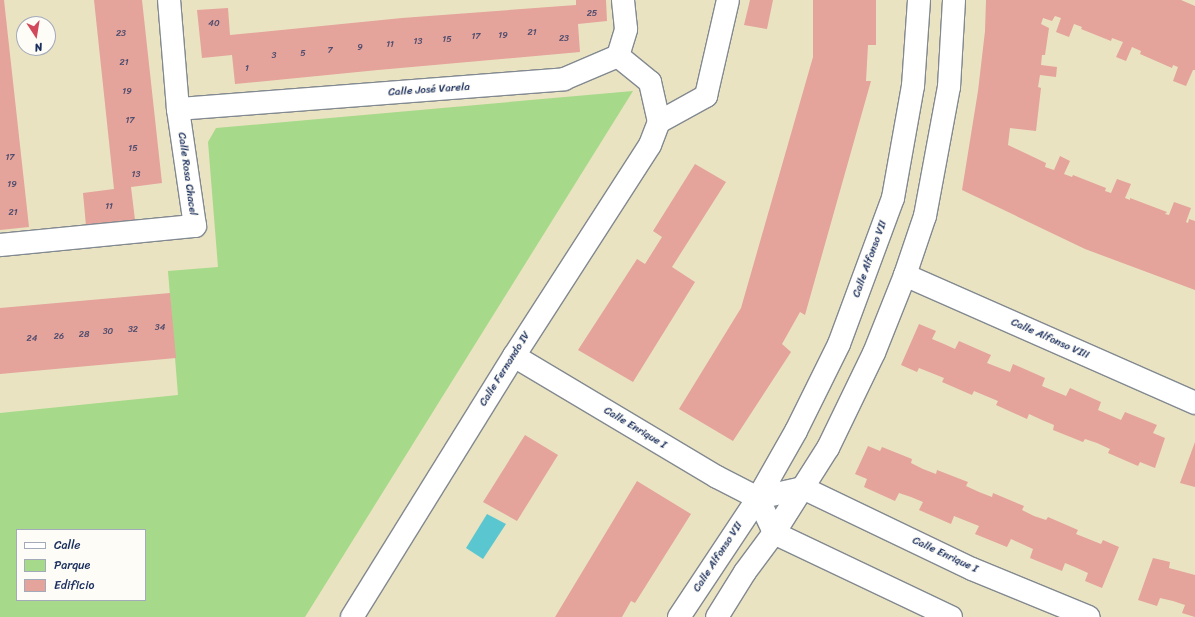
<!DOCTYPE html>
<html>
<head>
<meta charset="utf-8">
<style>
	body { margin:0 }
	#map { position:relative; width:1195px; height:617px; overflow:hidden; background:#eae3c1; font-family:Sriracha,sans-serif }
	div>[style] { position:absolute }
	.green>* { inset:0; background:#a6d989 }
	.water>* { inset:0; background:#5ac7d0 }
	.building>* { inset:0; background:#e4a39b }
	.roads { filter:drop-shadow(1px 0 #828990) drop-shadow(-1px 0 #828990) drop-shadow(0 1px #828990) drop-shadow(0 -1px #828990) }
	.street>* { height:22px; margin:-11px; padding:0 11px; transform-origin:11px; border-radius:11px; background:#fff }
	span { translate:-50% -50%; white-space:nowrap; text-align:center; line-height:1.15; -webkit-text-stroke:3px #fdfcf7; paint-order:stroke }
	.number-label { font-size:9px; color:#4d4c6d }
	.number-label span { -webkit-text-stroke-width:0 }
	.street-label { font-size:11px; color:#1b2f5e }
	.legend { position:absolute; left:16px; top:529px; width:130px; height:72px; box-sizing:border-box; background:#fdfcf7; border:1px solid #a3aaba; margin:0; padding:5px 7px; list-style:none; font-size:12px; color:#1b2f5e }
	.legend li { display:flex; align-items:center; gap:8px; height:20px }
	.legend b { width:20px; border:1px solid #a3aaba }
	.north { position:absolute; left:16px; top:16px; width:40px; height:40px; box-sizing:border-box; background:#fdfcf7; border:1px solid #a3aaba; border-radius:50%; rotate:168deg; font-size:11px; font-weight:700; line-height:16px; text-align:center; color:#1b2f5e }
	.north::after { content:''; display:block; margin:auto; width:14px; height:18px; background:#d1495b; clip-path:polygon(50% 0,100% 100%,50% 72%,0 100%) }
</style>
</head>
<body>
<div id="map">
	<div class="green">
		<i style="clip-path:polygon(evenodd,633px 91px,305px 617px,0 617px,0 413px,178px 395px,168px 271px,218px 267px,208px 142px,216px 128px,633px 91px,17px 530px,145px 530px,145px 600px,17px 600px,17px 530px)"></i>
	</div>
	<div class="water">
		<i style="clip-path:polygon(487px 514px,506px 524px,483px 559px,466px 548px)"></i>
	</div>
	<div class="building">
		<i style="clip-path:polygon(0 0,4px 0,29px 227px,0 230px)"></i>
		<i style="clip-path:polygon(94px 0,142px 0,162px 183px,131px 187px,135px 220px,86px 226px,83px 193px,114px 189px)"></i>
		<i style="clip-path:polygon(576px 0,606px 0,607px 21px,578px 24px,580px 52px,378px 70px,235px 84px,232px 55px,202px 58px,197px 10px,228px 8px,230px 35px,402px 18px,576px 5px)"></i>
		<i style="clip-path:polygon(750px 0,773px 0,767px 29px,744px 25px)"></i>
		<i style="clip-path:polygon(813px 0,876px 0,876px 45px,868px 45px,866px 81px,871px 81px,805px 315px,800px 312px,782px 344px,791px 352px,733px 441px,679px 409px,741px 308px,813px 57px)"></i>
		<i style="clip-path:polygon(986px 0,1181px 0,1195px 6px,1195px 70px,1193px 70px,1186px 86px,1173px 81px,1178px 67px,1173px 65px,1172px 68px,1140px 54px,1141px 51px,1132px 47px,1126px 61px,1116px 57px,1123px 42px,1112px 38px,1111px 41px,1081px 29px,1082px 27px,1074px 24px,1069px 37px,1056px 32px,1061px 18px,1055px 16px,1052px 21px,1043px 18px,1041px 24px,1049px 28px,1045px 55px,1042px 55px,1041px 65px,1057px 67px,1056px 77px,1040px 75px,1038px 87px,1041px 88px,1036px 131px,1010px 128px,1008px 145px,1046px 163px,1045px 167px,1054px 170px,1060px 156px,1070px 161px,1064px 174px,1072px 177px,1073px 175px,1106px 188px,1105px 191px,1111px 193px,1117px 179px,1131px 184px,1125px 198px,1130px 200px,1130px 198px,1167px 212px,1165px 214px,1169px 215px,1174px 202px,1191px 208px,1186px 222px,1188px 223px,1189px 219px,1195px 221px,1195px 290px,1085px 249px,962px 190px,978px 91px,985px 31px)"></i>
		<i style="clip-path:polygon(695px 164px,726px 182px,672px 267px,695px 282px,633px 382px,578px 350px,637px 259px,645px 264px,662px 237px,653px 231px)"></i>
		<i style="clip-path:polygon(170px 293px,176px 358px,0 374px,0 308px)"></i>
		<i style="clip-path:polygon(919px 324px,936px 331px,932px 339px,944px 344px,955px 349px,959px 341px,991px 355px,987px 363px,1010px 372px,1013px 364px,1045px 378px,1042px 386px,1066px 396px,1070px 388px,1101px 402px,1098px 410px,1121px 420px,1125px 412px,1157px 425px,1153px 433px,1165px 438px,1155px 468px,1140px 462px,1138px 466px,1108px 453px,1110px 449px,1097px 443px,1085px 439px,1083px 442px,1053px 430px,1054px 425px,1042px 420px,1029px 414px,1027px 419px,996px 405px,998px 401px,974px 391px,972px 395px,942px 382px,944px 378px,919px 368px,917px 372px,901px 365px)"></i>
		<i style="clip-path:polygon(525px 435px,558px 455px,517px 521px,483px 502px)"></i>
		<i style="clip-path:polygon(1195px 442px,1195px 487px,1180px 483px)"></i>
		<i style="clip-path:polygon(868px 446px,880px 451px,882px 447px,912px 459px,911px 463px,923px 469px,936px 474px,937px 470px,968px 482px,966px 486px,979px 492px,992px 497px,993px 493px,1024px 506px,1022px 510px,1034px 516px,1046px 520px,1048px 517px,1078px 530px,1076px 534px,1101px 544px,1103px 540px,1119px 547px,1102px 588px,1085px 581px,1088px 573px,1077px 568px,1065px 563px,1062px 571px,1030px 558px,1033px 549px,1011px 539px,1007px 547px,975px 534px,979px 526px,954px 516px,951px 524px,919px 510px,923px 502px,911px 497px,899px 493px,895px 501px,864px 487px,867px 479px,855px 474px)"></i>
		<i style="clip-path:polygon(637px 481px,691px 514px,635px 603px,631px 601px,622px 617px,555px 617px)"></i>
		<i style="clip-path:polygon(1153px 558px,1170px 562px,1169px 568px,1195px 575px,1195px 617px,1182px 613px,1185px 605px,1173px 601px,1160px 598px,1157px 606px,1138px 600px)"></i>
	</div>
	<div class="roads">
		<div class="street">
			<i style="left:178px;top:109px;width:387px;rotate:-4.4deg"></i>
			<i style="left:564px;top:79px;width:59px;rotate:-23.1deg"></i>
			<i style="left:618px;top:56px;width:28px;rotate:-73deg"></i>
			<i style="left:626px;top:29px;width:29px;rotate:-96deg"></i>
			<i style="left:659px;top:122px;width:54px;rotate:-29deg"></i>
			<i style="left:706px;top:96px;width:98px;rotate:-77.1deg"></i>
			<i style="left:0;top:245px;width:196px;rotate:-5.6deg"></i>
			<i style="left:195px;top:226px;width:118px;rotate:-98.3deg"></i>
			<i style="left:178px;top:109px;width:109px;rotate:-94.7deg"></i>
			<i style="left:905px;top:275px;width:317px;rotate:23.8deg"></i>
			<i style="left:514px;top:356px;width:236px;rotate:30.8deg"></i>
			<i style="left:717px;top:477px;width:46px;rotate:27.1deg"></i>
			<i style="left:758px;top:498px;width:46px;rotate:-12.5deg"></i>
			<i style="left:803px;top:488px;width:187px;rotate:25.6deg"></i>
			<i style="left:972px;top:569px;width:126px;rotate:22.3deg"></i>
			<i style="left:758px;top:498px;width:38px;rotate:65deg"></i>
			<i style="left:774px;top:533px;width:196px;rotate:25.4deg"></i>
			<i style="left:352px;top:617px;width:307px;rotate:-58.2deg"></i>
			<i style="left:514px;top:356px;width:251px;rotate:-57.2deg"></i>
			<i style="left:650px;top:145px;width:25px;rotate:-69deg"></i>
			<i style="left:659px;top:122px;width:41px;rotate:-102.7deg"></i>
			<i style="left:650px;top:82px;width:41px;rotate:-140.9deg"></i>
			<i style="left:679px;top:617px;width:143px;rotate:-56.4deg"></i>
			<i style="left:758px;top:498px;width:77px;rotate:-60.4deg"></i>
			<i style="left:796px;top:431px;width:97px;rotate:-63.7deg"></i>
			<i style="left:839px;top:344px;width:156px;rotate:-69.7deg"></i>
			<i style="left:893px;top:198px;width:114px;rotate:-79.9deg"></i>
			<i style="left:913px;top:86px;width:86px;rotate:-86deg"></i>
			<i style="left:717px;top:617px;width:53px;rotate:-58.1deg"></i>
			<i style="left:745px;top:572px;width:49px;rotate:-53.4deg"></i>
			<i style="left:774px;top:533px;width:101px;rotate:-57.6deg"></i>
			<i style="left:828px;top:448px;width:106px;rotate:-64.2deg"></i>
			<i style="left:874px;top:353px;width:84px;rotate:-68.3deg"></i>
			<i style="left:905px;top:275px;width:62px;rotate:-71.3deg"></i>
			<i style="left:925px;top:216px;width:131px;rotate:-79.5deg"></i>
			<i style="left:949px;top:87px;width:87px;rotate:-86.7deg"></i>
		</div>
	</div>
	<div class="number-label">
		<span style="left:592px;top:13px">25</span>
		<span style="left:214px;top:23px">40</span>
		<span style="left:532px;top:32px">21</span>
		<span style="left:121px;top:33px">23</span>
		<span style="left:503px;top:35px">19</span>
		<span style="left:476px;top:36px">17</span>
		<span style="left:564px;top:38px">23</span>
		<span style="left:447px;top:39px">15</span>
		<span style="left:418px;top:41px">13</span>
		<span style="left:390px;top:44px">11</span>
		<span style="left:360px;top:47px">9</span>
		<span style="left:330px;top:50px">7</span>
		<span style="left:303px;top:53px">5</span>
		<span style="left:274px;top:55px">3</span>
		<span style="left:124px;top:62px">21</span>
		<span style="left:247px;top:68px">1</span>
		<span style="left:127px;top:91px">19</span>
		<span style="left:130px;top:120px">17</span>
		<span style="left:133px;top:148px">15</span>
		<span style="left:10px;top:157px">17</span>
		<span style="left:136px;top:174px">13</span>
		<span style="left:12px;top:184px">19</span>
		<span style="left:109px;top:206px">11</span>
		<span style="left:13px;top:212px">21</span>
		<span style="left:160px;top:327px">34</span>
		<span style="left:133px;top:329px">32</span>
		<span style="left:108px;top:331px">30</span>
		<span style="left:84px;top:334px">28</span>
		<span style="left:59px;top:336px">26</span>
		<span style="left:32px;top:338px">24</span>
	</div>
	<div class="street-label">
		<span style="left:429px;top:90px;rotate:-4deg">Calle José Varela</span>
		<span style="left:187px;top:174px;rotate:82deg">Calle Rosa Chacel</span>
		<span style="left:870px;top:259px;rotate:-70deg">Calle Alfonso VII</span>
		<span style="left:1050px;top:339px;rotate:24deg">Calle Alfonso VIII</span>
		<span style="left:505px;top:369px;rotate:-58deg">Calle Fernando IV</span>
		<span style="left:635px;top:428px;rotate:31deg">Calle Enrique I</span>
		<span style="left:945px;top:555px;rotate:25deg">Calle Enrique I</span>
		<span style="left:718px;top:557px;rotate:-57deg">Calle Alfonso VII</span>
	</div>
	<ul class="legend">
	<li><b style="height:5px;background:#fff"></b>Calle</li>
	<li><b style="height:11px;background:#a6d989"></b>Parque</li>
	<li><b style="height:11px;background:#e4a39b"></b>Edificio</li>
	</ul>
	<div class="north">N</div>
</div>
</body>
</html>
